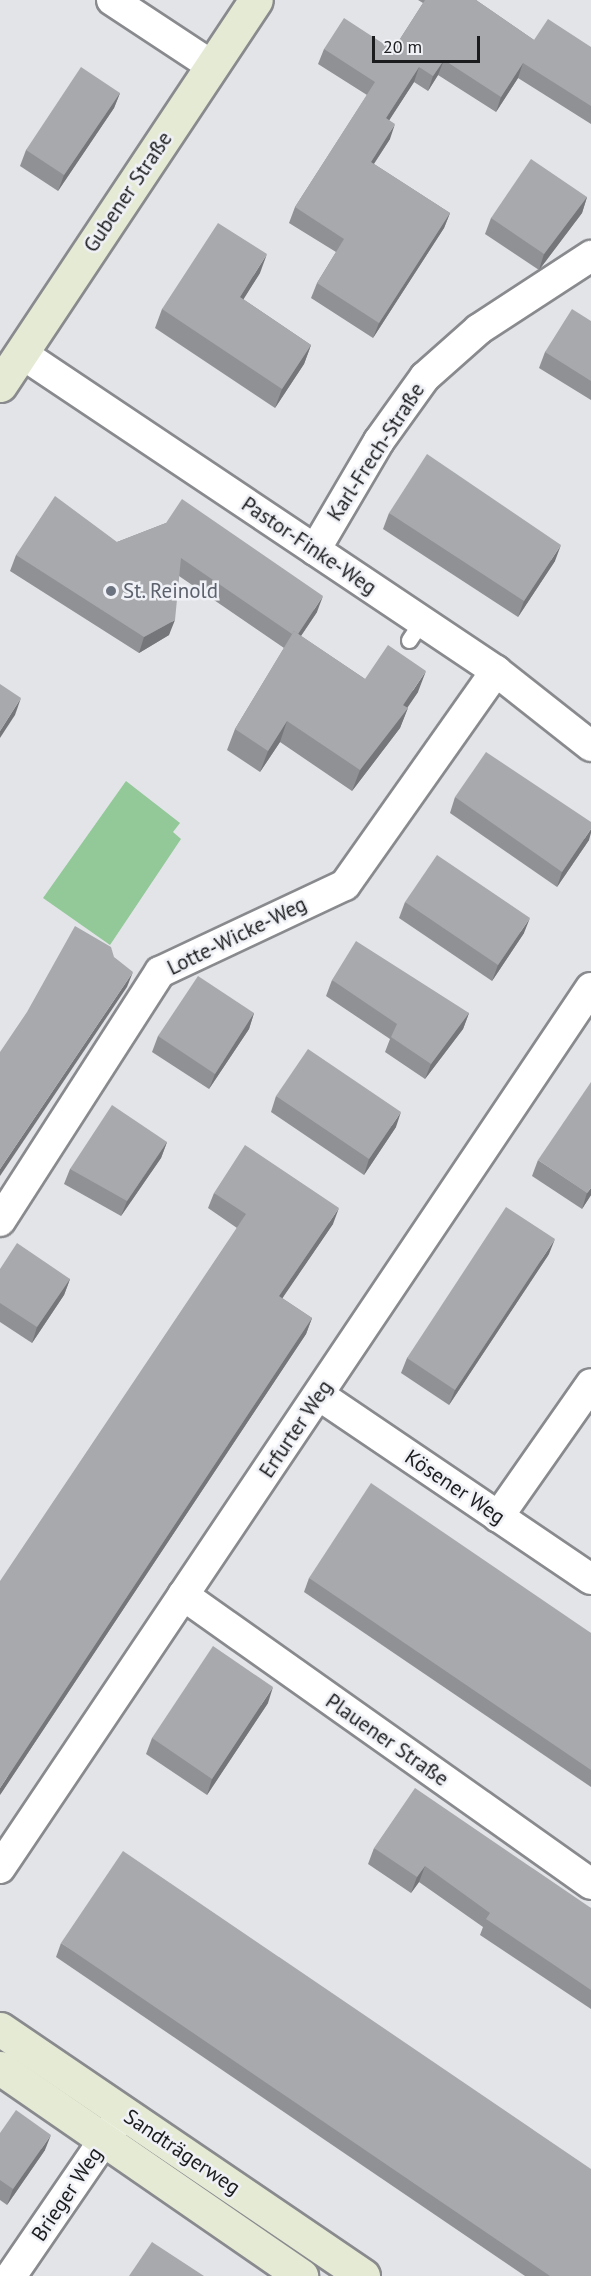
<!DOCTYPE html>
<html>
<head>
<meta charset="utf-8">
<style>
	body { margin:0 }
	#map { position:relative; width:591px; height:2276px; overflow:hidden; background:#e2e4e8; font-family:"PT Sans",sans-serif }
	div>[style] { position:absolute }
	.green>* { inset:0; background:#93c899 }
	.roads { filter:drop-shadow(2px 0 #898a8e) drop-shadow(-2px 0 #898a8e) drop-shadow(0 2px #898a8e) drop-shadow(0 -2px #898a8e) }
	.lane>* { height:15px; margin:-7.5px; padding:0 7.5px; transform-origin:7.5px; border-radius:7.5px; background:#fff }
	.street>* { height:30px; margin:-15px; padding:0 15px; transform-origin:15px; border-radius:15px; background:#fff }
	.secondary>* { height:33px; margin:-16.5px; padding:0 16.5px; transform-origin:16.5px; border-radius:16.5px; background:#e5ead5 }
	.wall>* { inset:0; background:#909195 }
	.shaded-wall>* { inset:0; background:#757679 }
	.building>* { inset:0; background:#a7a9ad }
	.dots>* { width:16px; height:16px; translate:-50% -50%; box-sizing:border-box; border:3px solid #eff1f6; border-radius:50% }
	span { translate:-50% -50%; white-space:nowrap; text-align:center; line-height:1.15; -webkit-text-stroke:5px #eff1f6; paint-order:stroke }
	.street-label { font-size:21px; color:#1b1c1d }
	.worship-label { font-size:21px; color:#5b616d }
	.left { translate:0 -50%; text-align:left }
	.scale { position:absolute; left:372px; top:36px; width:108px; height:27px; box-sizing:border-box; border:3px solid #1b1c1d; border-top:0; padding-left:8px; font-size:18px; line-height:21px; white-space:nowrap; color:#1b1c1d; -webkit-text-stroke:4px #eff1f6; paint-order:stroke }
</style>
</head>
<body>
<div id="map">
	<div class="green">
		<i style="clip-path:polygon(126px 781px,180px 823px,173px 832px,181px 839px,110px 945px,43px 898px)"></i>
	</div>
	<div class="roads">
		<div class="lane">
			<i style="left:409px;top:640px;width:22px;rotate:-56deg"></i>
		</div>
		<div class="street">
			<i style="left:112px;top:0;width:120px;rotate:33.4deg"></i>
			<i style="left:21px;top:353px;width:572px;rotate:33.8deg"></i>
			<i style="left:496px;top:671px;width:121px;rotate:38.3deg"></i>
			<i style="left:315px;top:550px;width:126px;rotate:-59.6deg"></i>
			<i style="left:379px;top:441px;width:79px;rotate:-54.3deg"></i>
			<i style="left:425px;top:377px;width:72px;rotate:-41.6deg"></i>
			<i style="left:479px;top:329px;width:134px;rotate:-33.1deg"></i>
			<i style="left:0;top:1221px;width:296px;rotate:-57.3deg"></i>
			<i style="left:160px;top:972px;width:204px;rotate:-25.2deg"></i>
			<i style="left:345px;top:885px;width:262px;rotate:-54.8deg"></i>
			<i style="left:319px;top:1395px;width:328px;rotate:34.1deg"></i>
			<i style="left:498px;top:1517px;width:162px;rotate:-55deg"></i>
			<i style="left:183px;top:1595px;width:500px;rotate:35.3deg"></i>
			<i style="left:0;top:1868px;width:1060px;rotate:-56.12deg"></i>
			<i style="left:11px;top:2276px;width:189px;rotate:-55.6deg"></i>
		</div>
		<div class="secondary">
			<i style="left:0;top:385px;width:462px;rotate:-56.4deg"></i>
			<i style="left:0;top:2029px;width:439px;rotate:34.2deg"></i>
			<i style="left:0;top:2068px;width:366px;rotate:34.6deg"></i>
		</div>
	</div>
	<div class="wall">
		<i style="clip-path:polygon(418px 0,476px 0,534px 40px,591px 47px,591px 124px,518px 78px,496px 112px,438px 75px,428px 91px,414px 82px,389px 120px,390px 139px,374px 164px,450px 213px,444px 228px,373px 338px,311px 298px,317px 283px,336px 252px,289px 223px,295px 207px,367px 95px,318px 64px,324px 49px,393px 50px,423px 3px)"></i>
		<i style="clip-path:polygon(120px 93px,114px 108px,58px 191px,20px 166px,26px 150px)"></i>
		<i style="clip-path:polygon(587px 197px,582px 213px,539px 270px,485px 234px,491px 218px)"></i>
		<i style="clip-path:polygon(260px 273px,243px 299px,311px 345px,304px 364px,275px 408px,155px 328px,162px 309px)"></i>
		<i style="clip-path:polygon(591px 321px,591px 400px,539px 368px,545px 352px)"></i>
		<i style="clip-path:polygon(389px 513px,555px 561px,518px 617px,383px 529px)"></i>
		<i style="clip-path:polygon(166px 523px,317px 612px,301px 636px,365px 679px,418px 692px,408px 707px,400px 728px,352px 791px,280px 742px,260px 772px,227px 750px,235px 729px,284px 648px,179px 576px,169px 635px,139px 653px,10px 571px,16px 555px,117px 542px)"></i>
		<i style="clip-path:polygon(455px 797px,589px 840px,557px 887px,450px 813px)"></i>
		<i style="clip-path:polygon(405px 902px,524px 933px,492px 981px,399px 918px)"></i>
		<i style="clip-path:polygon(332px 980px,469px 1013px,463px 1029px,425px 1079px,385px 1052px,390px 1039px,326px 996px)"></i>
		<i style="clip-path:polygon(254px 1013px,249px 1029px,209px 1089px,152px 1052px,158px 1036px)"></i>
		<i style="clip-path:polygon(276px 1096px,396px 1127px,364px 1175px,271px 1112px)"></i>
		<i style="clip-path:polygon(167px 1142px,161px 1158px,121px 1216px,64px 1184px,70px 1169px)"></i>
		<i style="clip-path:polygon(538px 1160px,591px 1195px,582px 1209px,532px 1176px)"></i>
		<i style="clip-path:polygon(214px 1193px,333px 1224px,282px 1298px,312px 1318px,306px 1334px,0 1795px,237px 1228px,208px 1208px)"></i>
		<i style="clip-path:polygon(549px 1254px,449px 1405px,401px 1373px,407px 1358px)"></i>
		<i style="clip-path:polygon(0 1269px,70px 1279px,64px 1295px,32px 1343px,0 1322px)"></i>
		<i style="clip-path:polygon(309px 1578px,591px 1633px,591px 1787px,304px 1592px)"></i>
		<i style="clip-path:polygon(268px 1703px,207px 1795px,146px 1754px,152px 1738px)"></i>
		<i style="clip-path:polygon(374px 1848px,591px 1908px,591px 2009px,480px 1935px,483px 1927px,419px 1882px,411px 1893px,368px 1864px)"></i>
		<i style="clip-path:polygon(61px 1943px,591px 2276px,525px 2276px,56px 1957px)"></i>
		<i style="clip-path:polygon(0 2133px,45px 2150px,7px 2205px,0 2200px)"></i>
	</div>
	<div class="shaded-wall">
		<i style="clip-path:polygon(444px 60px,438px 75px,428px 91px,433px 76px)"></i>
		<i style="clip-path:polygon(523px 63px,518px 78px,496px 112px,501px 97px)"></i>
		<i style="clip-path:polygon(419px 67px,414px 82px,381px 133px,386px 118px)"></i>
		<i style="clip-path:polygon(120px 93px,114px 108px,58px 191px,64px 175px)"></i>
		<i style="clip-path:polygon(395px 124px,390px 139px,365px 177px,371px 162px)"></i>
		<i style="clip-path:polygon(587px 197px,582px 213px,539px 270px,544px 254px)"></i>
		<i style="clip-path:polygon(450px 213px,444px 228px,373px 338px,379px 323px)"></i>
		<i style="clip-path:polygon(267px 254px,260px 273px,233px 316px,240px 297px)"></i>
		<i style="clip-path:polygon(311px 345px,304px 364px,275px 408px,282px 389px)"></i>
		<i style="clip-path:polygon(561px 545px,555px 561px,518px 617px,524px 601px)"></i>
		<i style="clip-path:polygon(323px 596px,317px 612px,290px 652px,296px 637px)"></i>
		<i style="clip-path:polygon(175px 620px,169px 635px,139px 653px,144px 637px)"></i>
		<i style="clip-path:polygon(426px 671px,418px 692px,404px 712px,408px 708px,400px 728px,352px 791px,360px 770px)"></i>
		<i style="clip-path:polygon(21px 698px,15px 715px,0 738px,0 731px)"></i>
		<i style="clip-path:polygon(287px 721px,280px 742px,260px 772px,268px 751px)"></i>
		<i style="clip-path:polygon(591px 829px,591px 833px,589px 840px,557px 887px,562px 872px)"></i>
		<i style="clip-path:polygon(530px 918px,524px 933px,492px 981px,498px 965px)"></i>
		<i style="clip-path:polygon(133px 972px,127px 987px,0 1176px,0 1169px)"></i>
		<i style="clip-path:polygon(254px 1013px,249px 1029px,209px 1089px,215px 1074px)"></i>
		<i style="clip-path:polygon(469px 1013px,463px 1029px,425px 1079px,431px 1064px)"></i>
		<i style="clip-path:polygon(401px 1112px,396px 1127px,364px 1175px,369px 1159px)"></i>
		<i style="clip-path:polygon(167px 1142px,161px 1158px,121px 1216px,127px 1201px)"></i>
		<i style="clip-path:polygon(591px 1188px,591px 1195px,582px 1209px,587px 1193px)"></i>
		<i style="clip-path:polygon(339px 1208px,333px 1224px,273px 1312px,279px 1296px)"></i>
		<i style="clip-path:polygon(555px 1239px,549px 1254px,449px 1405px,455px 1390px)"></i>
		<i style="clip-path:polygon(70px 1279px,64px 1295px,32px 1343px,37px 1327px)"></i>
		<i style="clip-path:polygon(312px 1318px,306px 1334px,0 1795px,0 1788px)"></i>
		<i style="clip-path:polygon(273px 1687px,268px 1703px,207px 1795px,212px 1779px)"></i>
		<i style="clip-path:polygon(425px 1866px,419px 1882px,411px 1893px,417px 1877px)"></i>
		<i style="clip-path:polygon(51px 2135px,45px 2150px,7px 2205px,13px 2189px)"></i>
	</div>
	<div class="building">
		<i style="clip-path:polygon(425px 0,476px 0,534px 40px,548px 19px,591px 47px,591px 106px,523px 63px,501px 97px,444px 60px,433px 76px,419px 67px,386px 118px,395px 124px,371px 162px,450px 213px,379px 323px,317px 283px,344px 239px,295px 207px,375px 82px,324px 49px,344px 18px,393px 50px)"></i>
		<i style="clip-path:polygon(81px 67px,120px 93px,64px 175px,26px 150px)"></i>
		<i style="clip-path:polygon(531px 159px,587px 197px,544px 254px,491px 218px)"></i>
		<i style="clip-path:polygon(218px 223px,267px 254px,240px 297px,311px 345px,282px 389px,162px 309px)"></i>
		<i style="clip-path:polygon(572px 309px,591px 321px,591px 381px,545px 352px)"></i>
		<i style="clip-path:polygon(427px 454px,561px 545px,524px 601px,389px 513px)"></i>
		<i style="clip-path:polygon(55px 496px,117px 542px,166px 523px,182px 499px,323px 596px,298px 634px,294px 631px,292px 634px,181px 558px,175px 620px,144px 637px,16px 555px)"></i>
		<i style="clip-path:polygon(294px 631px,365px 679px,388px 645px,426px 671px,403px 705px,408px 708px,360px 770px,287px 721px,268px 751px,235px 729px)"></i>
		<i style="clip-path:polygon(0 684px,21px 698px,0 731px)"></i>
		<i style="clip-path:polygon(486px 752px,591px 822px,591px 829px,562px 872px,455px 797px)"></i>
		<i style="clip-path:polygon(437px 855px,530px 918px,498px 965px,405px 902px)"></i>
		<i style="clip-path:polygon(75px 926px,111px 947px,114px 957px,133px 972px,0 1169px,0 1052px,27px 1012px)"></i>
		<i style="clip-path:polygon(356px 941px,469px 1013px,431px 1064px,391px 1037px,397px 1024px,332px 980px)"></i>
		<i style="clip-path:polygon(198px 976px,254px 1013px,215px 1074px,158px 1036px)"></i>
		<i style="clip-path:polygon(308px 1049px,401px 1112px,369px 1159px,276px 1096px)"></i>
		<i style="clip-path:polygon(591px 1082px,591px 1188px,587px 1193px,538px 1160px)"></i>
		<i style="clip-path:polygon(112px 1105px,167px 1142px,127px 1201px,70px 1169px)"></i>
		<i style="clip-path:polygon(245px 1145px,339px 1208px,279px 1296px,312px 1318px,0 1788px,0 1581px,246px 1214px,214px 1193px)"></i>
		<i style="clip-path:polygon(506px 1207px,555px 1239px,455px 1390px,407px 1358px)"></i>
		<i style="clip-path:polygon(17px 1243px,70px 1279px,37px 1327px,0 1303px,0 1269px)"></i>
		<i style="clip-path:polygon(371px 1483px,591px 1633px,591px 1770px,309px 1578px)"></i>
		<i style="clip-path:polygon(213px 1646px,273px 1687px,212px 1779px,152px 1738px)"></i>
		<i style="clip-path:polygon(415px 1788px,591px 1908px,591px 1990px,486px 1919px,490px 1913px,425px 1866px,417px 1877px,374px 1848px)"></i>
		<i style="clip-path:polygon(123px 1851px,591px 2169px,591px 2276px,550px 2276px,61px 1943px)"></i>
		<i style="clip-path:polygon(16px 2110px,51px 2135px,13px 2189px,0 2180px,0 2133px)"></i>
		<i style="clip-path:polygon(152px 2242px,204px 2276px,129px 2276px)"></i>
	</div>
	<div class="dots">
		<i style="left:111px;top:591px;background:#6b7280"></i>
	</div>
	<div class="street-label">
		<span style="left:128px;top:192px;rotate:-56deg">Gubener Straße</span>
		<span style="left:376px;top:452px;rotate:-57deg">Karl-Frech-Straße</span>
		<span style="left:309px;top:546px;rotate:34deg">Pastor-Finke-Weg</span>
		<span style="left:237px;top:936px;rotate:-26deg">Lotte-Wicke-Weg</span>
		<span style="left:296px;top:1429px;rotate:-56deg">Erfurter Weg</span>
		<span style="left:455px;top:1487px;rotate:34deg">Kösener Weg</span>
		<span style="left:387px;top:1740px;rotate:35deg">Plauener Straße</span>
		<span style="left:182px;top:2152px;rotate:34deg">Sandträgerweg</span>
		<span style="left:67px;top:2194px;rotate:-56deg">Brieger Weg</span>
	</div>
	<div class="worship-label">
		<span class="left" style="left:123px;top:591px">St. Reinold</span>
	</div>
	<div class="scale">20 m</div>
</div>
</body>
</html>
